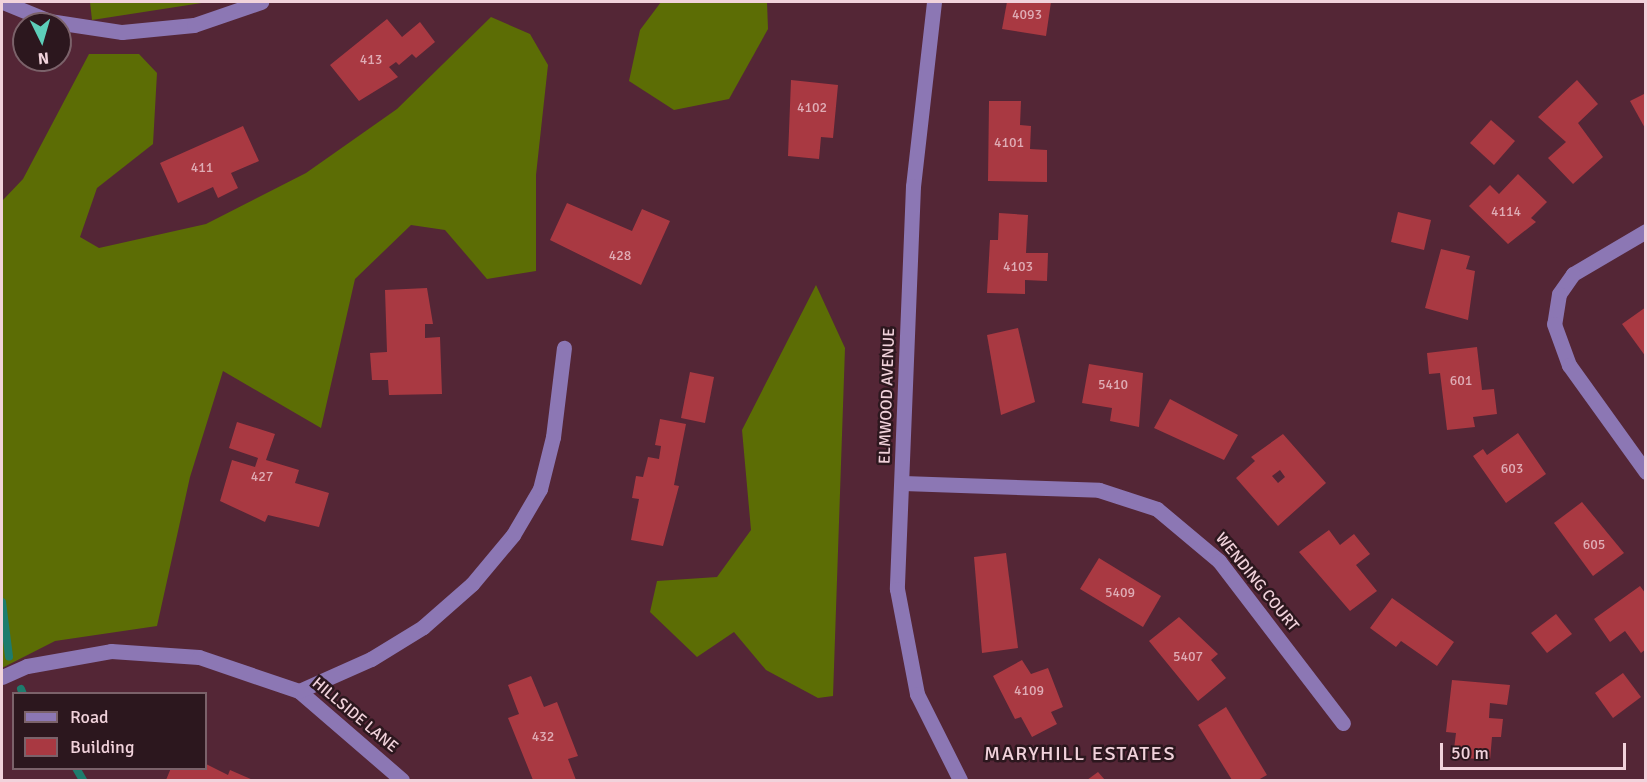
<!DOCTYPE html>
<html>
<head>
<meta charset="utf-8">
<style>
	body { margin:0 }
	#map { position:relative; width:1647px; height:782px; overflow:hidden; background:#542636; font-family:Signika,sans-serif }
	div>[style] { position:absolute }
	.forest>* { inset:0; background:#5c6d05 }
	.stream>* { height:8px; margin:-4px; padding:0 4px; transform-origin:4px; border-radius:4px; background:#1e7c6d }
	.building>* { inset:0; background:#a93942 }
	.minor>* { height:15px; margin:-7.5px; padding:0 7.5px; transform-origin:7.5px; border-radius:7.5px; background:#8c77b4 }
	span { translate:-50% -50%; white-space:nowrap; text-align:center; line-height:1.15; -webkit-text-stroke:5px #2c171e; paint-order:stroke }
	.number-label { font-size:14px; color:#dfacb5 }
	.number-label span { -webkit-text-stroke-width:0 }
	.street-label { font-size:16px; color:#f1d2db }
	.quarter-label { font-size:20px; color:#f1d2db; letter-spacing:1.5px }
	.frame { position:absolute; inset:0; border:3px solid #f1d2db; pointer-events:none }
	.legend { position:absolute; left:12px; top:692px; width:195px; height:78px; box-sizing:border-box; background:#2c171e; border:2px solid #7b626a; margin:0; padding:8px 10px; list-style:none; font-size:18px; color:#f1d2db }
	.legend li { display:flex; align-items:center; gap:12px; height:30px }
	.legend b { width:30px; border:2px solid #7b626a }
	.north { position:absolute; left:12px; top:12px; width:60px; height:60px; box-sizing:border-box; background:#2c171e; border:2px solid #7b626a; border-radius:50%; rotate:175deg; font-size:16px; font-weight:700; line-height:24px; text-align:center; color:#f1d2db }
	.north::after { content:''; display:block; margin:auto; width:21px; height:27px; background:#5dceb9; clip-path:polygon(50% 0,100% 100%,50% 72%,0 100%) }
	.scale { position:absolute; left:1440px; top:743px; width:186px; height:27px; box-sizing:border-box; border:3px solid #f1d2db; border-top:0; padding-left:8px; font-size:18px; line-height:21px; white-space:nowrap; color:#f1d2db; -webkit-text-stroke:4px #2c171e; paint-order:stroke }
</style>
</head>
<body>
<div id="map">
	<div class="forest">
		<i style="clip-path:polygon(90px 2px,208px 2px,92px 20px)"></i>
		<i style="clip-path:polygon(661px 2px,767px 2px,768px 29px,729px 99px,674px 110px,629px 81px,640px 30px)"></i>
		<i style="clip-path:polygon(491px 17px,530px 34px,548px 65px,536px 175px,536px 271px,487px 279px,445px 230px,411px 225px,355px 279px,321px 428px,223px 371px,190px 477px,157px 626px,55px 641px,2px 668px,2px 201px,23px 179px,89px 54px,139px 54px,157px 73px,153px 144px,97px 188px,80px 237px,99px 248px,206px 224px,306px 173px,397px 109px)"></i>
		<i style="clip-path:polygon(816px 285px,845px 348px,833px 696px,818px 698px,766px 670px,734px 632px,697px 657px,650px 612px,657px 581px,717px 577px,751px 530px,742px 430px)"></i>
	</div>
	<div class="stream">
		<i style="left:2px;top:602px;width:55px;rotate:82.7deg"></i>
		<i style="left:21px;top:689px;width:5px;rotate:68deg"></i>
		<i style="left:76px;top:768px;width:14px;rotate:60deg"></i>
	</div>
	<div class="building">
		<i style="clip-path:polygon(1007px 2px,1051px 2px,1046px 36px,1002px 29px)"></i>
		<i style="clip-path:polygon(387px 19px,402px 37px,420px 22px,435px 42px,416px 58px,412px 54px,399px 65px,396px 62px,389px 67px,398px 77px,359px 101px,330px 65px)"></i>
		<i style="clip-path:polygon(791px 80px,838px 85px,833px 138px,821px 137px,819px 159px,788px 156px)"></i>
		<i style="clip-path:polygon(1577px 80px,1598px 104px,1578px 123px,1603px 157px,1573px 184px,1548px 158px,1566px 142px,1538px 117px)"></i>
		<i style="clip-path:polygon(1646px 93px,1646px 130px,1630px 101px)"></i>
		<i style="clip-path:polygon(989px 101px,1021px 101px,1020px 125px,1031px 126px,1030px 149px,1047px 150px,1047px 182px,988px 181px)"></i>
		<i style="clip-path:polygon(1491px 120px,1515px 141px,1494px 165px,1470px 143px)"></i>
		<i style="clip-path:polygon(243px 126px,259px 161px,231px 173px,238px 188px,218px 198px,213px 187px,178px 203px,160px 163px)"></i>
		<i style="clip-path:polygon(1518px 174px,1547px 202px,1531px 218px,1536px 222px,1508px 244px,1469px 206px,1490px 185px,1499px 194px)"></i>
		<i style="clip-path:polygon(567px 203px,632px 231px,642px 209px,670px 221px,641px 285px,550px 240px)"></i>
		<i style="clip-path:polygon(1398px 212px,1431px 220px,1424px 250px,1391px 242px)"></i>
		<i style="clip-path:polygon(999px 213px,1028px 215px,1026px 253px,1048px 253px,1047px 281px,1025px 280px,1025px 294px,987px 293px,990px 240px,998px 240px)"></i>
		<i style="clip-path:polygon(1441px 249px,1470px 256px,1466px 269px,1475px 271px,1468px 320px,1425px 308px)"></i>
		<i style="clip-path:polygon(427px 288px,433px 324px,425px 324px,425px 338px,440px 337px,442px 394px,389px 395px,388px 380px,372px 380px,370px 353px,387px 352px,385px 290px)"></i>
		<i style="clip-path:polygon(1646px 307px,1646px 357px,1622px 324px)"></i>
		<i style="clip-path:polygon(1018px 328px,1035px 402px,1001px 415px,987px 335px)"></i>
		<i style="clip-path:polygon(1477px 347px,1482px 390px,1494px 389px,1497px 414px,1473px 417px,1475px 427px,1447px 430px,1440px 373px,1429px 374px,1427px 353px)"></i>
		<i style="clip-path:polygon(1089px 364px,1143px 373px,1139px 427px,1110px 421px,1112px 408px,1082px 403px)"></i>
		<i style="clip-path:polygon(690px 372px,714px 377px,705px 423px,681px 418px)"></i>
		<i style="clip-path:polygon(1170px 399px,1238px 435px,1224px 460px,1154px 428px)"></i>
		<i style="clip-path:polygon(660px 419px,686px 424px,674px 485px,679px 486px,663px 546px,631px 540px,639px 499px,632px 498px,636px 476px,643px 477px,648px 457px,659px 459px,661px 446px,655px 445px)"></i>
		<i style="clip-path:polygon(237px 422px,275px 434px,266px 460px,299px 470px,295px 483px,329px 493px,319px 527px,268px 515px,265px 522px,220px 501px,232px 460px,255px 467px,258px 458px,229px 448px)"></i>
		<i style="clip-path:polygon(1518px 433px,1546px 474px,1506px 503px,1473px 456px,1483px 449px,1487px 455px)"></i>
		<i style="clip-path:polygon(evenodd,1283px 434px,1326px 483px,1278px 526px,1236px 478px,1255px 461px,1251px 457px,1283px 434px,1280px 470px,1285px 477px,1278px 483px,1272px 476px,1280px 470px)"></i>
		<i style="clip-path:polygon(1582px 502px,1624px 553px,1593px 576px,1554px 523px)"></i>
		<i style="clip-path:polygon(1329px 530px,1340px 545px,1354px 534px,1370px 554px,1356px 565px,1377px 591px,1350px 611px,1299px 552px)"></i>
		<i style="clip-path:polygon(1006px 553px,1018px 648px,982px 653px,974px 557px)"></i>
		<i style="clip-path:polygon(1099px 558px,1161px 596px,1143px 627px,1080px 589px)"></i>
		<i style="clip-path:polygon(1640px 586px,1646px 594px,1646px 649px,1641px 653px,1625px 631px,1610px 642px,1594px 619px)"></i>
		<i style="clip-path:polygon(1392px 598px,1454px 642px,1437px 666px,1401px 641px,1396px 647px,1370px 628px)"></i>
		<i style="clip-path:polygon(1556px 614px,1572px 634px,1547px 653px,1531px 633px)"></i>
		<i style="clip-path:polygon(1179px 617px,1218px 654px,1211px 660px,1226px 678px,1198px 701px,1149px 641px)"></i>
		<i style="clip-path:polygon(1022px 660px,1031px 674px,1048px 668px,1063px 707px,1051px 712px,1057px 724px,1032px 737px,1021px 717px,1015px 719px,993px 676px)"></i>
		<i style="clip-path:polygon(1623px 673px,1641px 697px,1613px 718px,1595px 693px)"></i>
		<i style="clip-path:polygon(531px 676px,544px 707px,557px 702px,578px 756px,568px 759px,576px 780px,533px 780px,508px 718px,519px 714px,508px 685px)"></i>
		<i style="clip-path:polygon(1452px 680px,1510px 685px,1507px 705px,1490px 703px,1489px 718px,1503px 719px,1501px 737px,1492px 737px,1490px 760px,1453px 757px,1456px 733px,1446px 732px)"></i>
		<i style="clip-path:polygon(1226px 707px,1267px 775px,1258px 780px,1232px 780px,1198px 725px)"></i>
		<i style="clip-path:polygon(206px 764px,228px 775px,230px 770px,253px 780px,166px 780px,171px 768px,206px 768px)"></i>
		<i style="clip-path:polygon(1098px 772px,1105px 780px,1087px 780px)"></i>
	</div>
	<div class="minor">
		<i style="left:3px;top:2px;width:50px;rotate:22.4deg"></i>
		<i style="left:49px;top:21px;width:74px;rotate:8.6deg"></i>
		<i style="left:122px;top:32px;width:72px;rotate:-5.6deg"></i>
		<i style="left:194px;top:25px;width:71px;rotate:-18.9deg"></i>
		<i style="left:934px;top:2px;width:185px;rotate:96.5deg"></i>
		<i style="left:913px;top:186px;width:403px;rotate:92.3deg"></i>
		<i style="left:897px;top:589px;width:107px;rotate:79.2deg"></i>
		<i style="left:917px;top:694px;width:96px;rotate:63.4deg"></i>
		<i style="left:1646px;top:231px;width:85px;rotate:149.5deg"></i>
		<i style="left:1573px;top:274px;width:24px;rotate:125deg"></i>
		<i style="left:1559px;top:294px;width:30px;rotate:99deg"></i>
		<i style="left:1554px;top:324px;width:44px;rotate:69.9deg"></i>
		<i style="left:1569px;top:365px;width:132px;rotate:54.3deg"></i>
		<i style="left:903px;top:483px;width:196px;rotate:2deg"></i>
		<i style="left:1099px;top:490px;width:61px;rotate:18.1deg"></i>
		<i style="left:1157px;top:509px;width:81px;rotate:40deg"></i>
		<i style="left:1219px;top:561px;width:204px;rotate:52.6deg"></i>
		<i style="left:2px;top:677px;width:27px;rotate:-24deg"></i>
		<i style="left:27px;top:666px;width:85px;rotate:-10.1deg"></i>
		<i style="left:111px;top:651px;width:88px;rotate:3.9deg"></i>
		<i style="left:199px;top:657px;width:106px;rotate:18.8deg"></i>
		<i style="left:299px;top:691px;width:136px;rotate:40.8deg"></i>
		<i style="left:299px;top:691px;width:79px;rotate:-24deg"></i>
		<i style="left:371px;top:659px;width:61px;rotate:-31.6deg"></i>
		<i style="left:423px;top:627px;width:65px;rotate:-41.3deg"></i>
		<i style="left:472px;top:584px;width:64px;rotate:-50.1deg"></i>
		<i style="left:513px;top:535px;width:53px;rotate:-59.6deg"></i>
		<i style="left:540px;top:489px;width:54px;rotate:-76deg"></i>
		<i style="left:553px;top:437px;width:90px;rotate:-83deg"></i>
	</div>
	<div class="number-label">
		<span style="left:1027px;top:15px">4093</span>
		<span style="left:371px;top:60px">413</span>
		<span style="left:812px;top:108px">4102</span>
		<span style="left:1009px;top:143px">4101</span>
		<span style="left:202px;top:168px">411</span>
		<span style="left:1506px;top:212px">4114</span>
		<span style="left:620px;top:256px">428</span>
		<span style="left:1018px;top:267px">4103</span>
		<span style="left:1461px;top:381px">601</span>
		<span style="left:1113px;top:385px">5410</span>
		<span style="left:1512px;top:469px">603</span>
		<span style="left:262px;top:477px">427</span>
		<span style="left:1594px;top:545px">605</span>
		<span style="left:1120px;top:593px">5409</span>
		<span style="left:1188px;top:657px">5407</span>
		<span style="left:1029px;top:691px">4109</span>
		<span style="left:543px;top:737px">432</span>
	</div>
	<div class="street-label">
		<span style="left:887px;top:396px;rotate:-88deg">ELMWOOD AVENUE</span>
		<span style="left:1257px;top:582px;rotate:51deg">WENDING COURT</span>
		<span style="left:355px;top:715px;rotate:40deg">HILLSIDE LANE</span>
	</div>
	<div class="quarter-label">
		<span style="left:1080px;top:753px">MARYHILL ESTATES</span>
	</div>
	<div class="frame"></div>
	<ul class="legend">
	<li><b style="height:8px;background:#8c77b4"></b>Road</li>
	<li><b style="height:16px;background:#a93942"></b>Building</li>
	</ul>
	<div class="north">N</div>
	<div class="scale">50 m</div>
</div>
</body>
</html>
